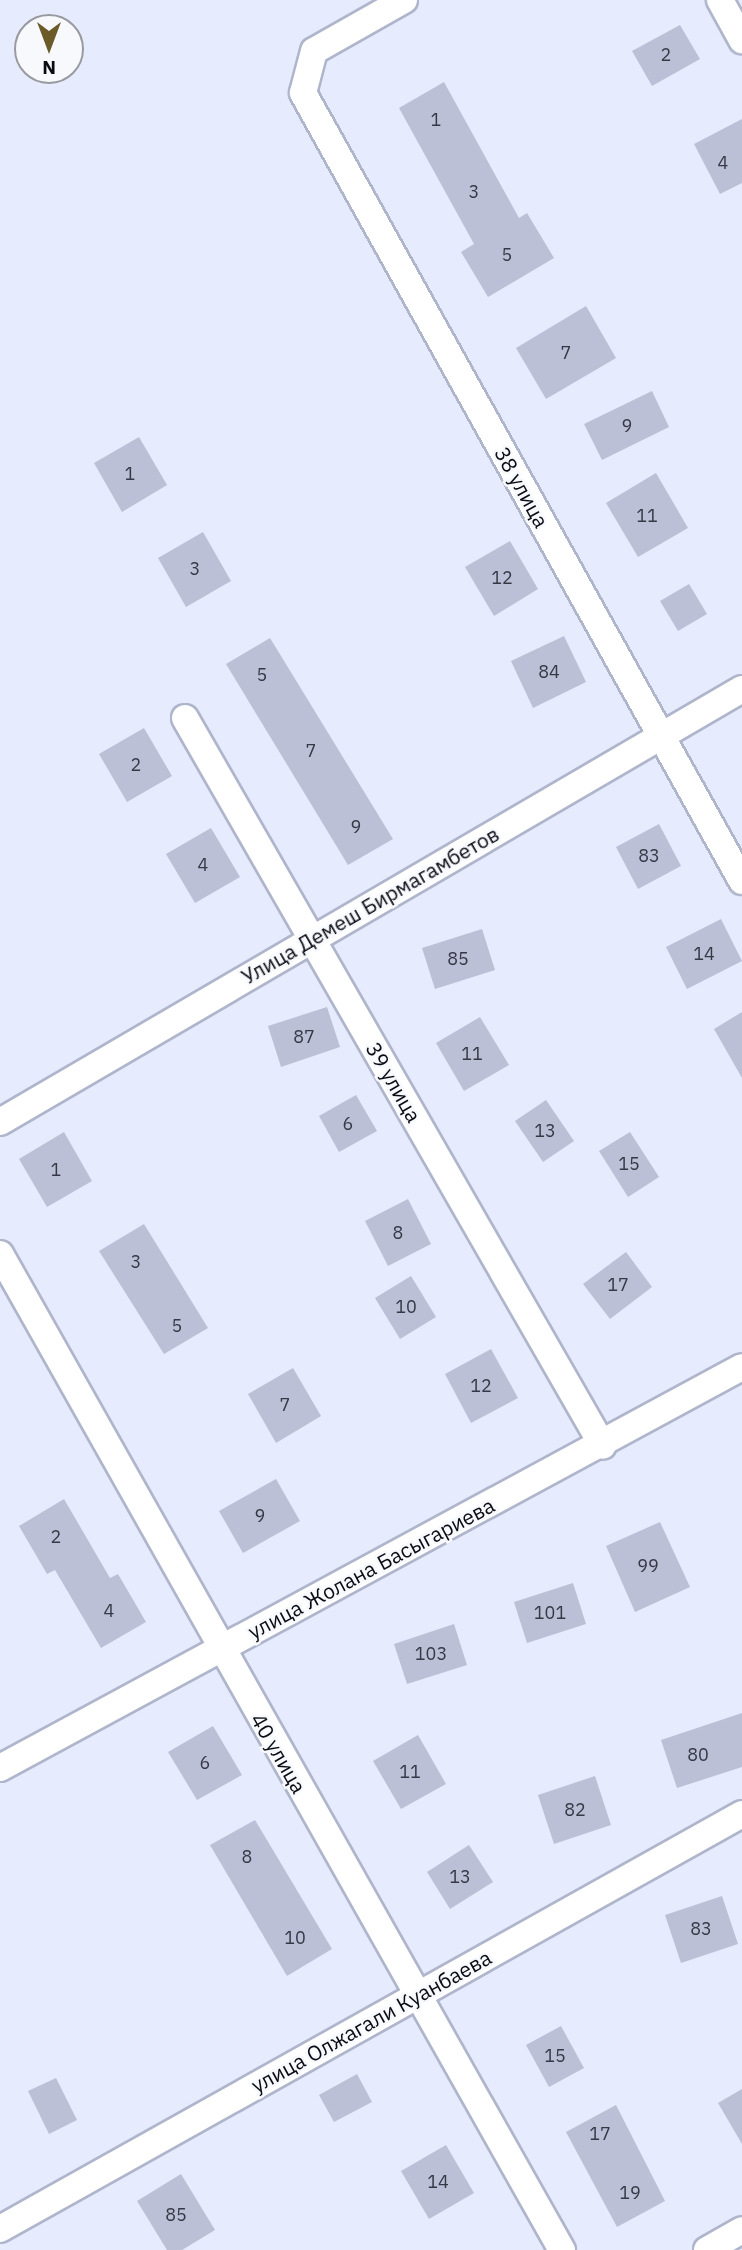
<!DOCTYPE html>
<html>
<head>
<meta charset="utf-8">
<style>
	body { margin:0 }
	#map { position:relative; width:742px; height:2250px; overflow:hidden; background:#e6ebfe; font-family:"IBM Plex Sans",sans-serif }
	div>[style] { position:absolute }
	.building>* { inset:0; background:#bbc0d7 }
	.roads { filter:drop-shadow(2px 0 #afb5cb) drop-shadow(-2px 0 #afb5cb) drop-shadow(0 2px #afb5cb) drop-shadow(0 -2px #afb5cb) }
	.street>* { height:26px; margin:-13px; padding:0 13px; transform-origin:13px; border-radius:13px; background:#fff }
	span { translate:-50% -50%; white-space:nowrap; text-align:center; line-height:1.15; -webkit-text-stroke:5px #f7f9fd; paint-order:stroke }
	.number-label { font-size:18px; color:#363945 }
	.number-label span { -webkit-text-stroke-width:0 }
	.street-label { font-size:21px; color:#0a0c14 }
	.north { position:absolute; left:14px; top:14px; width:70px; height:70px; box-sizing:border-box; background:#f7f9fd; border:2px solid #989aa0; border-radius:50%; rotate:180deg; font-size:19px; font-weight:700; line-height:28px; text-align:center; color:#0a0c14 }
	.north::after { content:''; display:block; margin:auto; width:24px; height:32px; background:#6a5b28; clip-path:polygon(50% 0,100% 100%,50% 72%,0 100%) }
</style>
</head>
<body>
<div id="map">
	<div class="building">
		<i style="clip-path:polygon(680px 25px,700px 59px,652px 86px,632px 51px)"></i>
		<i style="clip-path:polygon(444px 82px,519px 218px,527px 213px,554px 258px,488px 297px,461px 252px,474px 244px,399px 108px)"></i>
		<i style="clip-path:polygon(742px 119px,742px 183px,720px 194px,694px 144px)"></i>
		<i style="clip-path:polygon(586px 306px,616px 358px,546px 399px,516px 348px)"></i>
		<i style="clip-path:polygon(652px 391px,669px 427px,602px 460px,584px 424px)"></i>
		<i style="clip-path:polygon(139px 437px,167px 485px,122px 512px,94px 463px)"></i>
		<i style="clip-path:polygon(656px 473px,688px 528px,638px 557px,606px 503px)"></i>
		<i style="clip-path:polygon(203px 532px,231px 581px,186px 607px,158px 558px)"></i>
		<i style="clip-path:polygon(510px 541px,538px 589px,494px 616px,465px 567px)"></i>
		<i style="clip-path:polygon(689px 584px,707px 614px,678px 631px,660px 601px)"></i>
		<i style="clip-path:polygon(564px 636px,586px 682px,533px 708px,511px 661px)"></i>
		<i style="clip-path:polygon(270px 638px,393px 839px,348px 865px,226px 664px)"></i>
		<i style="clip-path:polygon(144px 728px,172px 776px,127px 802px,99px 754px)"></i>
		<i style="clip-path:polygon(659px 824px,681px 866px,638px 889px,616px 847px)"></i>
		<i style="clip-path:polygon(211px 828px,240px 877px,195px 903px,166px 854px)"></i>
		<i style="clip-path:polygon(721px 919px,742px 961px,687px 989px,666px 947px)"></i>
		<i style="clip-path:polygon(482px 929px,495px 970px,435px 989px,422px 948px)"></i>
		<i style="clip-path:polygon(327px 1007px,340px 1047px,281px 1067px,268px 1026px)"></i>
		<i style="clip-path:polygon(742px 1012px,742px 1078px,714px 1029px)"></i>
		<i style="clip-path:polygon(480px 1017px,509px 1065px,464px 1091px,436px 1043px)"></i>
		<i style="clip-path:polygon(356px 1095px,377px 1131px,339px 1152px,319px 1116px)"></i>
		<i style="clip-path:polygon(546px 1100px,574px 1141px,543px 1162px,515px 1121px)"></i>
		<i style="clip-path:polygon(64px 1132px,92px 1181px,47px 1207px,19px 1159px)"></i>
		<i style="clip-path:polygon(630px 1132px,659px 1177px,628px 1197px,599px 1151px)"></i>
		<i style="clip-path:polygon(408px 1199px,431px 1244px,388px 1266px,365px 1221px)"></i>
		<i style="clip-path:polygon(144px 1224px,208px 1328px,164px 1354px,99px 1251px)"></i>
		<i style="clip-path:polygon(626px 1252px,652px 1287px,610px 1319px,583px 1284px)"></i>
		<i style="clip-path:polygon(411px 1276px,436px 1317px,400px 1339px,375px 1298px)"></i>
		<i style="clip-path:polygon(491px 1349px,518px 1398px,471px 1423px,445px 1374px)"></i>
		<i style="clip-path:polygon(293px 1368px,321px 1416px,276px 1443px,248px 1394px)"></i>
		<i style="clip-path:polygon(276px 1479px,300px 1521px,243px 1553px,219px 1511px)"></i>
		<i style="clip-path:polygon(64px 1499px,110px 1578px,118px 1574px,146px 1622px,101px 1648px,55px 1570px,47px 1574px,19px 1526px)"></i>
		<i style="clip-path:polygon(660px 1522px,690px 1587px,635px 1612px,606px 1546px)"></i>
		<i style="clip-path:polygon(573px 1583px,586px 1624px,527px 1643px,514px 1602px)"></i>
		<i style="clip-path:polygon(454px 1624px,467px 1665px,407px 1684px,394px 1644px)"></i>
		<i style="clip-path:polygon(742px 1713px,742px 1767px,677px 1788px,661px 1740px)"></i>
		<i style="clip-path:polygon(213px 1726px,242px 1775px,197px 1800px,168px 1752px)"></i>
		<i style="clip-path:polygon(418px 1735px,446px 1784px,401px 1809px,373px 1761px)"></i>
		<i style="clip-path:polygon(595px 1776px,611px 1825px,554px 1844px,538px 1795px)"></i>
		<i style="clip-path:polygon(255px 1820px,332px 1949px,287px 1976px,210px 1845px)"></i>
		<i style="clip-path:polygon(469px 1845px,493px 1882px,450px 1909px,427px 1872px)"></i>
		<i style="clip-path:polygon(722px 1896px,738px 1944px,681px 1963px,665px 1915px)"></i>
		<i style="clip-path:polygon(561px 2026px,584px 2068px,549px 2087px,526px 2045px)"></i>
		<i style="clip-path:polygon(357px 2074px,372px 2102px,334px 2122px,319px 2095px)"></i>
		<i style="clip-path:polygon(56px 2078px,77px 2120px,49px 2134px,28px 2091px)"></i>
		<i style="clip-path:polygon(742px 2089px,742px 2144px,718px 2103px)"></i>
		<i style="clip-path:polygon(616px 2105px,665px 2201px,617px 2227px,566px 2132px)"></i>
		<i style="clip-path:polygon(446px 2145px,474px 2193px,429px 2219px,401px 2171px)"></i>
		<i style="clip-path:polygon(181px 2174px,215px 2230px,182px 2250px,167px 2250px,137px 2201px)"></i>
	</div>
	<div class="roads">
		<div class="street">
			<i style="left:404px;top:0;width:103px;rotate:150.5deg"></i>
			<i style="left:314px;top:51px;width:43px;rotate:104.7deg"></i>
			<i style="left:303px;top:93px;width:902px;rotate:60.88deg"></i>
			<i style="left:720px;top:0;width:46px;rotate:61.2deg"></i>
			<i style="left:185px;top:718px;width:839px;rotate:60.14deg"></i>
			<i style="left:0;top:1122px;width:859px;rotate:-30.27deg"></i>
			<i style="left:0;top:1254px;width:1144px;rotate:60.57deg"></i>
			<i style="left:0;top:1768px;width:843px;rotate:-28.39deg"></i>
			<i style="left:0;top:2229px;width:850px;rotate:-29.22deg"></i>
			<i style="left:707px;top:2250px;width:40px;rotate:-29.7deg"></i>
		</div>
	</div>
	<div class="number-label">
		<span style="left:666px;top:55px">2</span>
		<span style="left:436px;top:120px">1</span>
		<span style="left:723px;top:163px">4</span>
		<span style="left:474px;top:192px">3</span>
		<span style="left:507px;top:255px">5</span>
		<span style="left:566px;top:353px">7</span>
		<span style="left:627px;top:426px">9</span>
		<span style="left:130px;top:474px">1</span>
		<span style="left:647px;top:516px">11</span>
		<span style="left:195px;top:569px">3</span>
		<span style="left:502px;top:578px">12</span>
		<span style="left:549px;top:672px">84</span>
		<span style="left:262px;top:675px">5</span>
		<span style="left:311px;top:751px">7</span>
		<span style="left:136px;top:765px">2</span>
		<span style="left:356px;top:827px">9</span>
		<span style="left:649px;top:856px">83</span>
		<span style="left:203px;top:865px">4</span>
		<span style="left:704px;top:954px">14</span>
		<span style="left:458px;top:959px">85</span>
		<span style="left:304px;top:1037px">87</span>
		<span style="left:472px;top:1054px">11</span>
		<span style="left:348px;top:1124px">6</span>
		<span style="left:545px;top:1131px">13</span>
		<span style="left:629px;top:1164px">15</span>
		<span style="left:56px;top:1170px">1</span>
		<span style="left:398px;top:1233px">8</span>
		<span style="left:136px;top:1262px">3</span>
		<span style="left:618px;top:1285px">17</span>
		<span style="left:406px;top:1307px">10</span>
		<span style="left:177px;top:1326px">5</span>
		<span style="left:481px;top:1386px">12</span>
		<span style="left:285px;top:1405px">7</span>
		<span style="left:260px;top:1516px">9</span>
		<span style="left:56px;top:1537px">2</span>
		<span style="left:648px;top:1566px">99</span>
		<span style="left:109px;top:1611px">4</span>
		<span style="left:550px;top:1613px">101</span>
		<span style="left:431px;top:1654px">103</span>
		<span style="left:698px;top:1755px">80</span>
		<span style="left:205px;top:1763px">6</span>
		<span style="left:410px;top:1772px">11</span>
		<span style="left:575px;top:1810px">82</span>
		<span style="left:247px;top:1857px">8</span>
		<span style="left:460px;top:1877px">13</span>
		<span style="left:701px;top:1929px">83</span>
		<span style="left:295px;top:1938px">10</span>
		<span style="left:555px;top:2056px">15</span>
		<span style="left:600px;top:2134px">17</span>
		<span style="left:438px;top:2182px">14</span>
		<span style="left:630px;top:2193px">19</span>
		<span style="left:176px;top:2215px">85</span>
	</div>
	<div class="street-label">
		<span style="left:522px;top:487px;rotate:61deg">38 улица</span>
		<span style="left:370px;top:905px;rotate:-30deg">Улица Демеш Бирмагамбетов</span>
		<span style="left:394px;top:1082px;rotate:60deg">39 улица</span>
		<span style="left:371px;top:1568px;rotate:-28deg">улица Жолана Басыгариева</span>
		<span style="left:279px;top:1753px;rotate:60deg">40 улица</span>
		<span style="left:371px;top:2021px;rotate:-29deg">улица Олжагали Куанбаева</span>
	</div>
	<div class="north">N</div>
</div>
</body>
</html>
